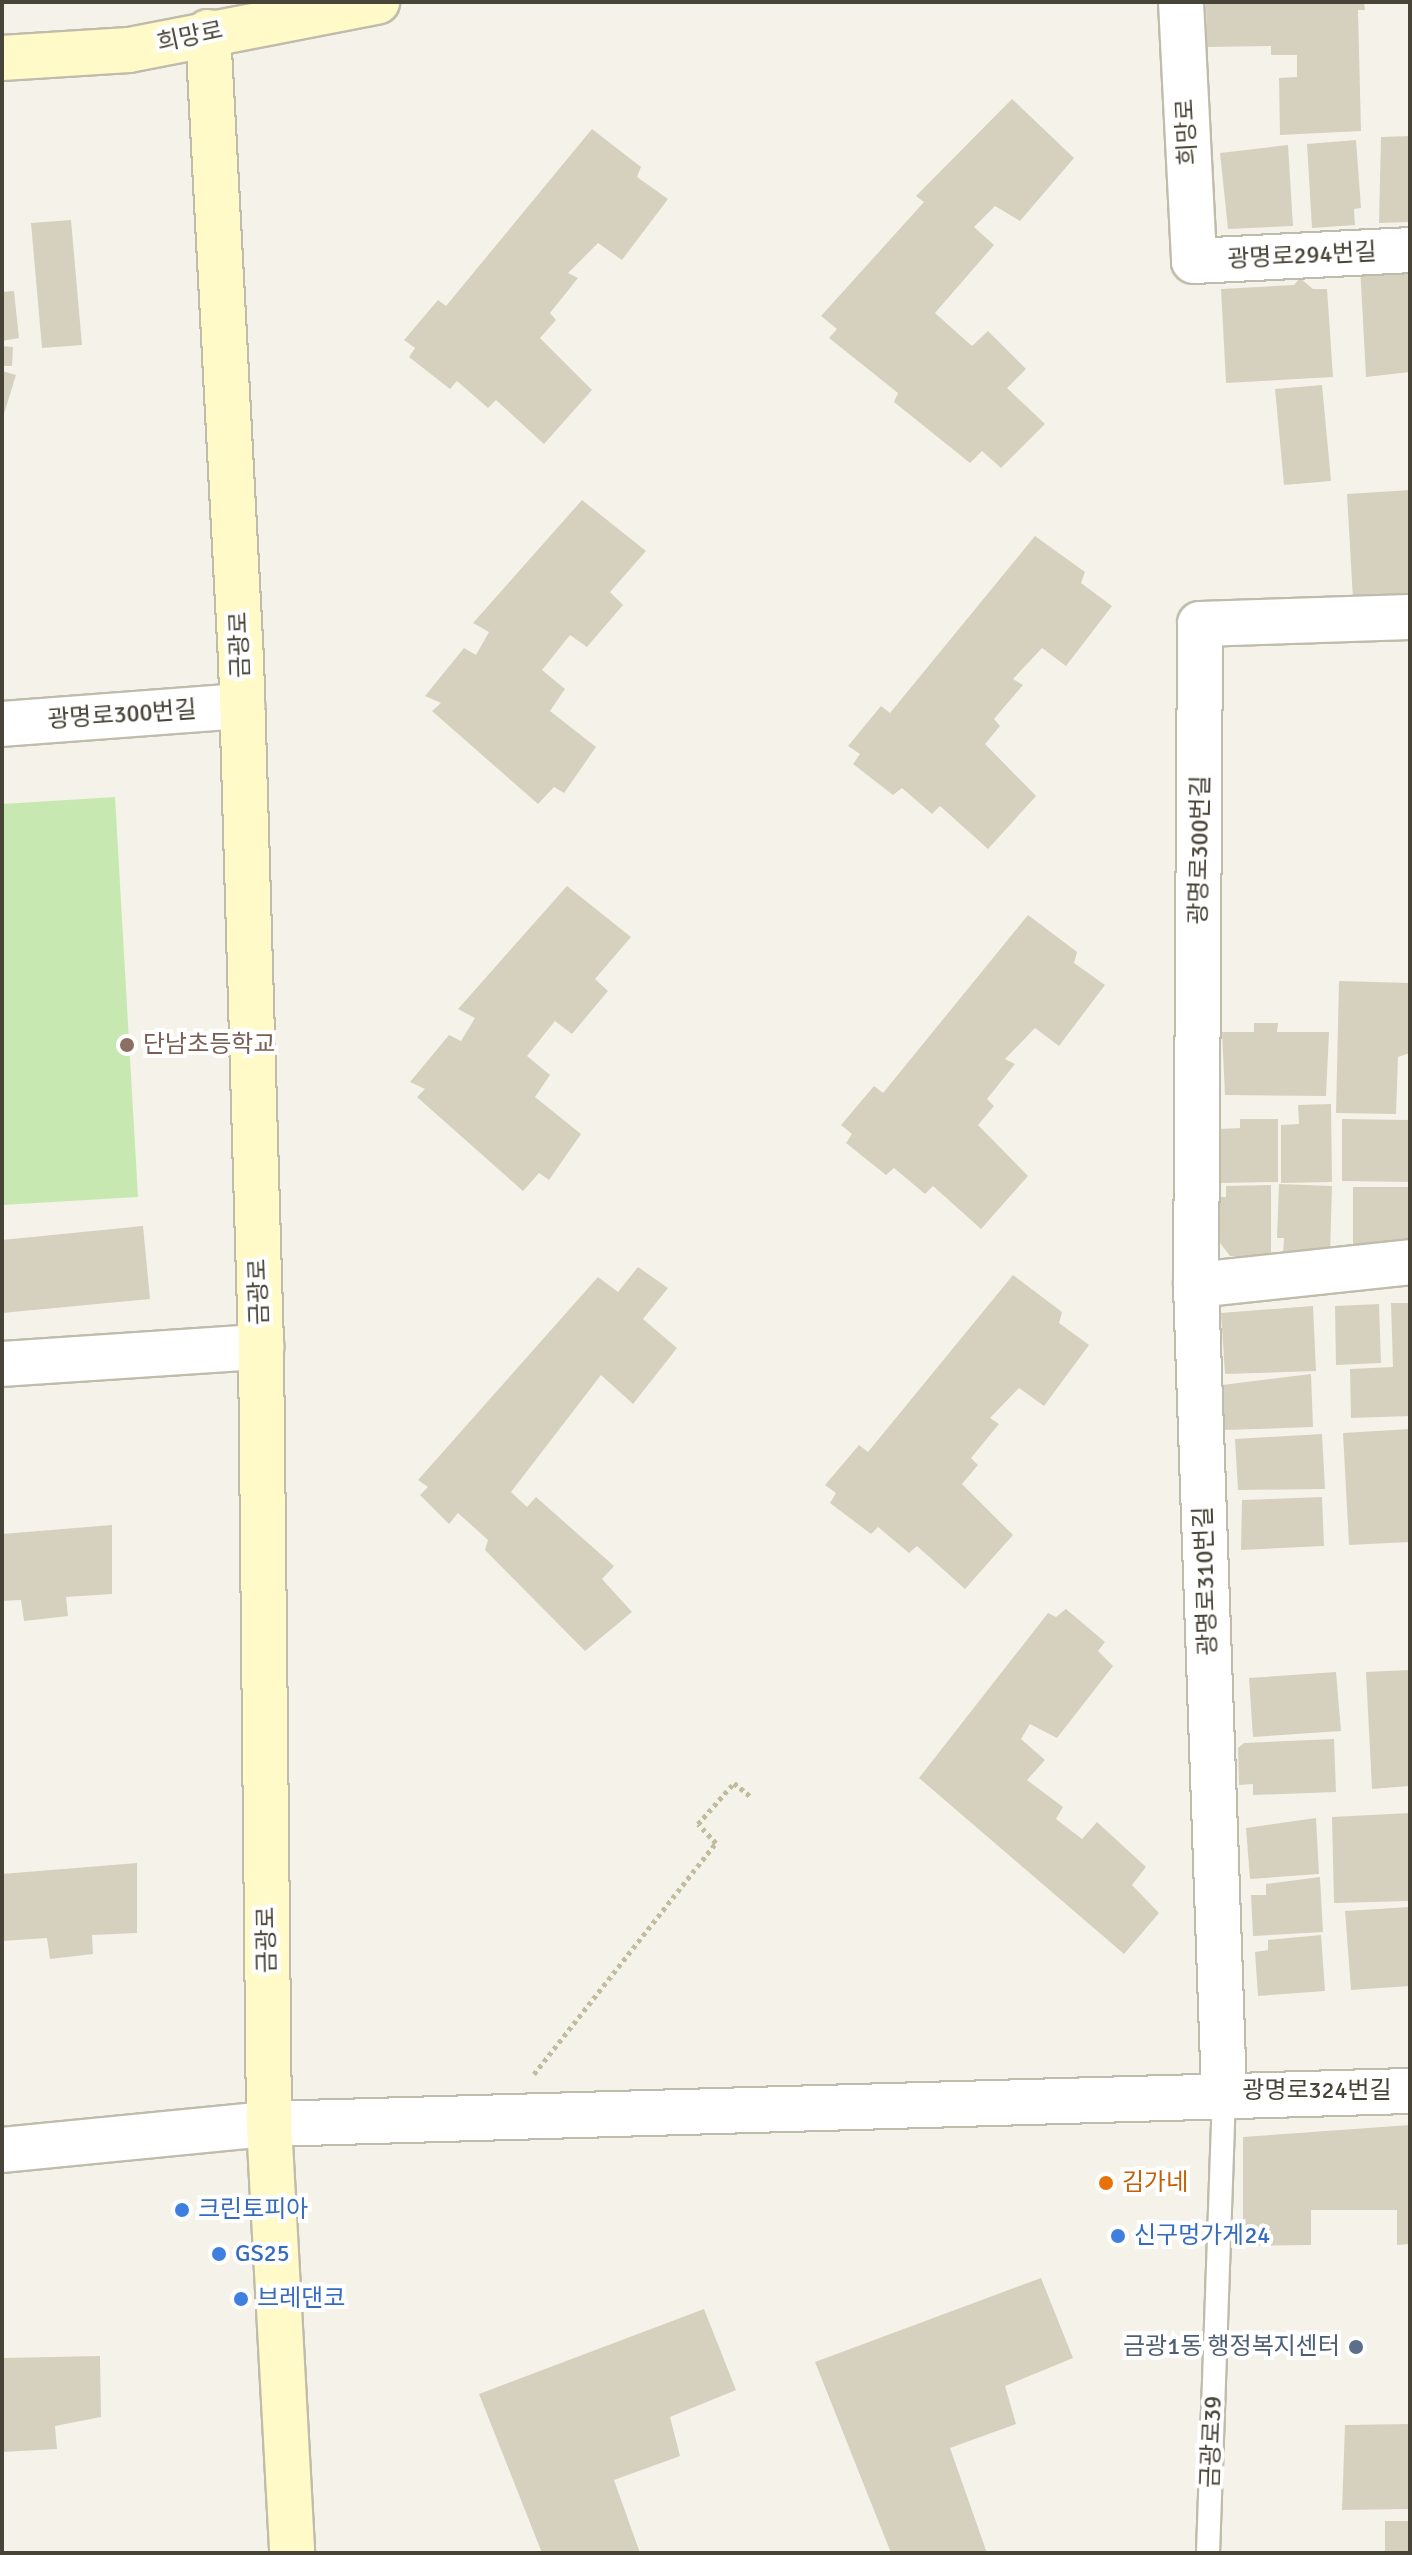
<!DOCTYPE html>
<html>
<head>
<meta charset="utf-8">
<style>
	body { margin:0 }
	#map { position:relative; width:1412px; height:2555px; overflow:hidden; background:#f5f3e9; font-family:Signika,"Noto Sans KR",sans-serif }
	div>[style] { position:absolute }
	.green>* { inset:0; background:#c7e9b1 }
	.building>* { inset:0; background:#d6d1be }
	.path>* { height:5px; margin-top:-2.5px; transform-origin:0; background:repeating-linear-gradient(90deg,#c2bb9c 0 4px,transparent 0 8px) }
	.roads { filter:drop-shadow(2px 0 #c0bcab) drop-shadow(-2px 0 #c0bcab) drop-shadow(0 2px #c0bcab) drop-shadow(0 -2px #c0bcab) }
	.lane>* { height:22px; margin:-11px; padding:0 11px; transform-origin:11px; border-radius:11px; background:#fff }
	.street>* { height:44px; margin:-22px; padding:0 22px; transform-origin:22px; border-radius:22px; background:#fff }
	.secondary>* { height:44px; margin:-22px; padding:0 22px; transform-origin:22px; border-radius:22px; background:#fffac8 }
	.dots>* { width:22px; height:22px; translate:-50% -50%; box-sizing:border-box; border:4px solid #fff; border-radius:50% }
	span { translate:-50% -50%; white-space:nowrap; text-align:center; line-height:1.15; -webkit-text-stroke:8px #fff; paint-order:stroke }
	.street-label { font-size:24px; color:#484437 }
	.education-label { font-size:24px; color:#785e54 }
	.left { translate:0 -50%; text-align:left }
	.food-label { font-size:24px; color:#c56008 }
	.shop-label { font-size:24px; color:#366cbe }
	.service-label { font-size:24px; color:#4e5e75 }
	.right { translate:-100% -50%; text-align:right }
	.frame { position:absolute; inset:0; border:4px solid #484437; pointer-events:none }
</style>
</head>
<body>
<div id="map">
	<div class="green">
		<i style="clip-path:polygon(115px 797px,138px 1197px,2px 1205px,2px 804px)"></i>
	</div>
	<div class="building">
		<i style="clip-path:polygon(1206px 2px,1364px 2px,1365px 10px,1358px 10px,1361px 131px,1280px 135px,1279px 78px,1297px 77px,1297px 55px,1271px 55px,1271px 46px,1207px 47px)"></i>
		<i style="clip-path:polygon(1012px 99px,1074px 158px,1020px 221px,995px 206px,974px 227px,994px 245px,935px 313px,972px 346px,988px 331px,1026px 369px,1007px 388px,1045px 424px,1001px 468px,982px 451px,970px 463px,894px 402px,898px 393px,829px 338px,837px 329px,821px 316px,924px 202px,916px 196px)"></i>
		<i style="clip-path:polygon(592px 129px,641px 167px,637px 177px,668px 199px,622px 260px,598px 243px,568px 273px,578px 278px,550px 313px,556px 320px,540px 338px,592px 390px,544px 444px,496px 400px,488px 408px,457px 381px,450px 389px,409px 357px,415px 348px,404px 340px,438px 300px,446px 306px)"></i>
		<i style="clip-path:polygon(1410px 136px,1410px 222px,1379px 223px,1381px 137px)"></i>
		<i style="clip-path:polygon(1356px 140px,1361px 208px,1354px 209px,1355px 225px,1312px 228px,1307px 144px)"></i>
		<i style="clip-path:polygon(1288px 145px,1293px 226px,1228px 229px,1220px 153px)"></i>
		<i style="clip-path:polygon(71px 220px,82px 345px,42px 348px,31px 223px)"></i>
		<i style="clip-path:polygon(1410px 264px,1410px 372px,1366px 377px,1360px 266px)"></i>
		<i style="clip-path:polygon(1300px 278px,1313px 289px,1327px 289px,1333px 377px,1226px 383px,1221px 289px,1294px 285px)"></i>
		<i style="clip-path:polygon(14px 291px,19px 338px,2px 341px,2px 292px)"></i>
		<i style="clip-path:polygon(2px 346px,13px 347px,12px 366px,2px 366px)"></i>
		<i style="clip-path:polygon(2px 371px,16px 375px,3px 417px,2px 417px)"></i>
		<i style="clip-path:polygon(1322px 385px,1331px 481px,1284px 485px,1275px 389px)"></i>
		<i style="clip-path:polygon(1410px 490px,1410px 595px,1353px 599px,1347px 494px)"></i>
		<i style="clip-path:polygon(582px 500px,646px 551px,610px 592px,623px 605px,587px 647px,570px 635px,542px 670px,565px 689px,550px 711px,596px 747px,564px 793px,554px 787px,538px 804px,432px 711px,441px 703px,425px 696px,464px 648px,476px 655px,489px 632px,473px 623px)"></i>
		<i style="clip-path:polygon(1035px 536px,1085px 572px,1081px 583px,1112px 606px,1066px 666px,1042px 648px,1013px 679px,1023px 685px,994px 719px,1000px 726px,985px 744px,1036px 796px,988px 849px,940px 806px,932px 814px,902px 788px,893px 795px,853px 764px,860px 754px,848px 746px,881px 706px,890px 713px)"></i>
		<i style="clip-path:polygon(567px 886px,631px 937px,595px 979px,608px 991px,572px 1034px,555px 1021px,527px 1056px,550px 1075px,535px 1097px,581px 1134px,549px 1180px,539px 1173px,523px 1191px,417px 1097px,425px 1089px,410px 1082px,449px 1035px,461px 1041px,475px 1018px,458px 1009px)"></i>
		<i style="clip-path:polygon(1028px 915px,1077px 952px,1074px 963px,1105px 985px,1059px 1046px,1035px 1028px,1005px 1059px,1015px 1064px,987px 1099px,994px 1106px,978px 1125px,1028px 1176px,981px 1229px,933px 1186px,925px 1194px,894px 1168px,886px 1175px,846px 1143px,852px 1134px,841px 1125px,874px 1086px,883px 1093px)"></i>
		<i style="clip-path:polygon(1339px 981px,1410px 983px,1410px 1053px,1398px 1057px,1396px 1114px,1336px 1113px)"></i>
		<i style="clip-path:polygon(1254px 1023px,1278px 1023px,1277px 1032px,1329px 1032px,1326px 1096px,1225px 1095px,1222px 1032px,1254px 1032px)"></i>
		<i style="clip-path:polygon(1331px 1104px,1332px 1182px,1281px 1183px,1281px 1125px,1299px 1124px,1298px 1105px)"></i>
		<i style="clip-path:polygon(1240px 1119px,1278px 1119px,1278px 1182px,1220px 1183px,1219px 1129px,1240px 1128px)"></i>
		<i style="clip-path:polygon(1342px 1119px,1410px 1120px,1410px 1182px,1342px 1181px)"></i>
		<i style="clip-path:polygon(1279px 1184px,1332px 1186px,1330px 1255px,1283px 1254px,1284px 1238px,1277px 1238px)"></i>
		<i style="clip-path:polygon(1271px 1185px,1271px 1256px,1230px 1256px,1220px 1243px,1220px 1197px,1226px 1197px,1226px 1186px)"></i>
		<i style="clip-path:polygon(1353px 1187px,1410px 1187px,1410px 1247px,1353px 1250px)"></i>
		<i style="clip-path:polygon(143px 1226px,150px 1299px,2px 1313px,2px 1240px)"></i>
		<i style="clip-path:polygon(638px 1267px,668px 1288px,643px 1319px,677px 1348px,633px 1404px,601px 1375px,511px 1492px,527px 1507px,536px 1497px,614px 1566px,602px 1579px,632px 1612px,585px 1651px,485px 1550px,488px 1540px,458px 1513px,449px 1524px,420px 1495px,428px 1487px,418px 1480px,598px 1277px,618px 1292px)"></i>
		<i style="clip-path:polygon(1013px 1275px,1062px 1312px,1059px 1323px,1089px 1345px,1044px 1406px,1019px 1388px,990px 1418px,999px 1424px,971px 1458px,978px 1465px,962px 1484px,1013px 1535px,965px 1589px,917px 1546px,909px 1553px,878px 1527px,871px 1534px,830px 1503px,836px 1493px,825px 1485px,859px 1445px,868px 1452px)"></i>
		<i style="clip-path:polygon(1391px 1303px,1410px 1303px,1410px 1416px,1351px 1418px,1350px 1369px,1393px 1367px)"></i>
		<i style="clip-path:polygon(1379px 1304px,1381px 1363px,1336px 1365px,1335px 1306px)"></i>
		<i style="clip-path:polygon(1313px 1306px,1316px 1371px,1225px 1374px,1221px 1313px)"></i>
		<i style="clip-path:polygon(1311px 1374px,1313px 1427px,1225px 1430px,1222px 1385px)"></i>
		<i style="clip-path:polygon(1410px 1429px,1410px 1542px,1349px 1545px,1343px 1433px)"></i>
		<i style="clip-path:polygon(1322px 1434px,1325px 1489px,1238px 1490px,1235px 1439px)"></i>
		<i style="clip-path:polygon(1322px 1497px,1324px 1546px,1241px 1550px,1242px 1500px)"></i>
		<i style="clip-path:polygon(112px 1525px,112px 1594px,66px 1597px,68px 1616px,24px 1621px,21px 1600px,2px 1601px,2px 1534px)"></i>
		<i style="clip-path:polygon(1066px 1609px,1105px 1642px,1098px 1651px,1113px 1666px,1057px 1738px,1030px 1724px,1021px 1739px,1045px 1760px,1027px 1780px,1063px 1807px,1056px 1819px,1082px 1839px,1097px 1822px,1146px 1867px,1132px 1885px,1159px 1913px,1124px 1954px,919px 1778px,1048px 1613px,1056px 1617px)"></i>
		<i style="clip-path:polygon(1410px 1670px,1410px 1786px,1372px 1789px,1366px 1672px)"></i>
		<i style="clip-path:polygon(1336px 1672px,1341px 1731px,1253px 1737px,1249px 1678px)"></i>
		<i style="clip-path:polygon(1334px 1739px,1336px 1792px,1253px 1795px,1253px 1784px,1239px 1785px,1238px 1748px,1244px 1743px)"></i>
		<i style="clip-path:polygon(1410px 1813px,1410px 1901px,1334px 1903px,1332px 1817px)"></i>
		<i style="clip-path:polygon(1316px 1818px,1319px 1874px,1250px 1879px,1246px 1828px)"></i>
		<i style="clip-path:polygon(137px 1863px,137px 1933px,92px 1935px,93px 1954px,50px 1959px,47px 1938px,2px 1941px,2px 1874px)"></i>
		<i style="clip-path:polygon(1320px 1877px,1323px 1932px,1253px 1936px,1251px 1895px,1266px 1895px,1266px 1884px)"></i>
		<i style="clip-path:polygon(1410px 1907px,1410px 1986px,1351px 1990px,1345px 1911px)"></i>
		<i style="clip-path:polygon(1321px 1935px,1325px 1991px,1258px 1996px,1255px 1952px,1268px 1950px,1268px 1940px)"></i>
		<i style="clip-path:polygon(1410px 2125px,1410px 2244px,1397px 2245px,1397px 2210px,1311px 2210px,1311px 2245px,1243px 2246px,1243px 2137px)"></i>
		<i style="clip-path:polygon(1041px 2278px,1073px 2358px,1005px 2386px,1016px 2424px,950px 2448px,987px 2553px,891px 2553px,815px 2362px)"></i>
		<i style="clip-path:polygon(704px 2309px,736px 2390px,670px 2417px,680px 2456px,614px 2480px,640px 2553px,542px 2553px,479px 2394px)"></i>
		<i style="clip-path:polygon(100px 2356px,101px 2417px,55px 2426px,57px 2449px,2px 2452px,2px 2358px)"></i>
		<i style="clip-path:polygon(1410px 2424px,1410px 2509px,1342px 2510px,1345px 2425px)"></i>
		<i style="clip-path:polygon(1385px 2521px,1410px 2521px,1410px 2553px,1385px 2553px)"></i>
	</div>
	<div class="path">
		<i style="left:534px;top:2074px;width:294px;rotate:-51.8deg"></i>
		<i style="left:716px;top:1843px;width:26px;rotate:-133deg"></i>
		<i style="left:698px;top:1824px;width:55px;rotate:-48.7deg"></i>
		<i style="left:734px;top:1783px;width:21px;rotate:39deg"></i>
	</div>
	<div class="roads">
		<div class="lane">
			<i style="left:1208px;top:2553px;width:461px;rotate:-88deg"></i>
		</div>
		<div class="street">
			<i style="left:1181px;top:2px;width:259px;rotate:87.1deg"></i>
			<i style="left:1194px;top:261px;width:216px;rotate:-2.9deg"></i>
			<i style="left:2px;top:724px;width:241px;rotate:-4.3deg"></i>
			<i style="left:1196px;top:1285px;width:215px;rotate:-6.1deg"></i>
			<i style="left:2px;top:1364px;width:260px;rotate:-3.8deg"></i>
			<i style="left:1224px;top:2092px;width:807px;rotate:-91.99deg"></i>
			<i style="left:1196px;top:1285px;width:661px;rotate:-89.65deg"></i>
			<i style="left:1200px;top:624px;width:210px;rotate:-1.9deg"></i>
			<i style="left:2px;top:2150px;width:268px;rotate:-5.6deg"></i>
			<i style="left:269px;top:2124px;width:1141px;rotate:-1.66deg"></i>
		</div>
		<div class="secondary">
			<i style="left:208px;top:32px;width:628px;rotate:86.99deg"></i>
			<i style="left:241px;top:659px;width:688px;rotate:88.33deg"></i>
			<i style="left:261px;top:1347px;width:777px;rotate:89.41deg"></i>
			<i style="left:269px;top:2124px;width:430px;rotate:86.9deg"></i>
			<i style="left:2px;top:58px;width:127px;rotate:-3.6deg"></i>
			<i style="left:129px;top:50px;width:253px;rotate:-11deg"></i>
		</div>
	</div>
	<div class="dots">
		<i style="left:127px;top:1045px;background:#8d6e63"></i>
		<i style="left:1106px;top:2183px;background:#e8710a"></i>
		<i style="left:182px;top:2210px;background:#3f7fe0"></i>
		<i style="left:1118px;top:2236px;background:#3f7fe0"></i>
		<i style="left:219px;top:2254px;background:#3f7fe0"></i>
		<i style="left:241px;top:2299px;background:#3f7fe0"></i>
		<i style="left:1356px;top:2347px;background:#5c6f8a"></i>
	</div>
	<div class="street-label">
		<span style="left:190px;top:37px;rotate:-12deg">희망로</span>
		<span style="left:1187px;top:132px;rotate:-93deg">희망로</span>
		<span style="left:1302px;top:256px;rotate:-3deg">광명로294번길</span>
		<span style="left:240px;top:645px;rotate:-92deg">금광로</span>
		<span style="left:122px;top:715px;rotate:-4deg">광명로300번길</span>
		<span style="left:1200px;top:850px;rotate:-89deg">광명로300번길</span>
		<span style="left:259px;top:1292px;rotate:-92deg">금광로</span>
		<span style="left:1206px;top:1581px;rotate:-92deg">광명로310번길</span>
		<span style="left:267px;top:1940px;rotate:-91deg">금광로</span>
		<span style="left:1317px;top:2091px">광명로324번길</span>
		<span style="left:1212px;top:2442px;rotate:-88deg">금광로39</span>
	</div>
	<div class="education-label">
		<span class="left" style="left:143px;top:1045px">단남초등학교</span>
	</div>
	<div class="food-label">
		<span class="left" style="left:1122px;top:2183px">김가네</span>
	</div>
	<div class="shop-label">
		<span class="left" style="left:198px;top:2210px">크린토피아</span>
		<span class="left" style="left:1134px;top:2236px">신구멍가게24</span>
		<span class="left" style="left:235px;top:2254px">GS25</span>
		<span class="left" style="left:257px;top:2299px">브레댄코</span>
	</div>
	<div class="service-label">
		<span class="right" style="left:1340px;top:2347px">금광1동 행정복지센터</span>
	</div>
	<div class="frame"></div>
</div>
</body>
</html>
